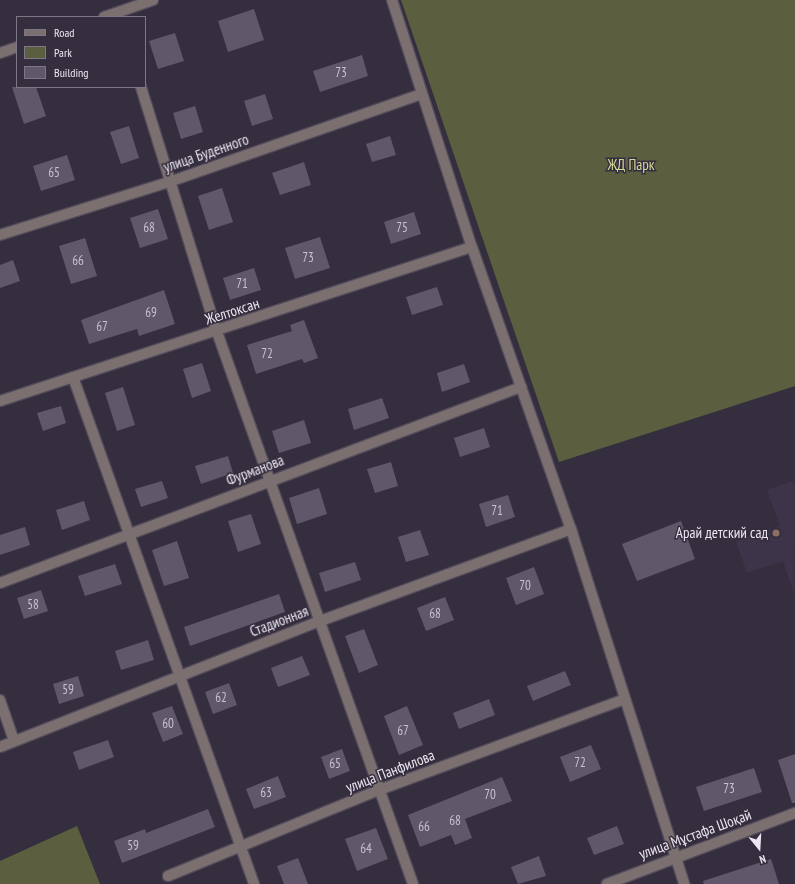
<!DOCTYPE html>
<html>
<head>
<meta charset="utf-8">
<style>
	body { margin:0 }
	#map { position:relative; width:795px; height:884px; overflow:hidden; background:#352e3e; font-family:"PT Sans Narrow",sans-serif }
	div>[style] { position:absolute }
	.built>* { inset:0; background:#3e344a }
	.green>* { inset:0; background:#5b5e3f }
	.building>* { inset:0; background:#60586a }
	.roads { filter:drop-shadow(1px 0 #524b5b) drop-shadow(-1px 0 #524b5b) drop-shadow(0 1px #524b5b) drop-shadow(0 -1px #524b5b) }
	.minor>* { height:10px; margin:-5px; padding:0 5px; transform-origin:5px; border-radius:5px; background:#7b706f }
	.dots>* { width:11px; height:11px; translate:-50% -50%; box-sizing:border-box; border:2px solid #352e3e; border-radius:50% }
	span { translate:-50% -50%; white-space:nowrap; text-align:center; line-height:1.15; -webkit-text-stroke:3px #352e3e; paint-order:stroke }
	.number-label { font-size:13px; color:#c8c2cf }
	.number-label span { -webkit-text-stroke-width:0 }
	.street-label { font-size:15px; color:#ebe6f1 }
	.park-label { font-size:15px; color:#d4db99 }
	.poi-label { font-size:15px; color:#ebe6f1 }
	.right { translate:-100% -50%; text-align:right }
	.legend { position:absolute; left:16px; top:16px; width:130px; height:72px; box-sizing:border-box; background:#352e3e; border:1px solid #7e7886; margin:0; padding:5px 7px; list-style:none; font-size:12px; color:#ebe6f1 }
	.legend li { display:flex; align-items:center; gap:8px; height:20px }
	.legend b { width:20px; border:1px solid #7e7886 }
	.north { position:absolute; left:739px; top:828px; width:40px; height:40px; -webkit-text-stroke:3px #352e3e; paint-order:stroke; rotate:162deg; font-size:11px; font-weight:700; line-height:16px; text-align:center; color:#ebe6f1 }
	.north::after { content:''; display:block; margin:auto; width:14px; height:18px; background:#ebe6f1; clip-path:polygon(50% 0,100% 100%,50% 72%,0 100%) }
</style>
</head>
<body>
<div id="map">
	<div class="built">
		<i style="clip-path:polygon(793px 481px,795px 486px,794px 594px,783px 561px,747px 573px,736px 541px,780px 526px,767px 490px)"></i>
	</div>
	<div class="green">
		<i style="clip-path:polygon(401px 0,795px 0,795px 386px,559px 462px)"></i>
		<i style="clip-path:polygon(77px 826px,100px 884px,0 884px,0 861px)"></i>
	</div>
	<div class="building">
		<i style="clip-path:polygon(254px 9px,264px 40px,228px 52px,218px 21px)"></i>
		<i style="clip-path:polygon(175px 33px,184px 61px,158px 69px,149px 41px)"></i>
		<i style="clip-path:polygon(362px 55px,368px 76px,320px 92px,313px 71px)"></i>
		<i style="clip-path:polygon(12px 87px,36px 87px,46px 116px,24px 124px)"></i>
		<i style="clip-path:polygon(265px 94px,273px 119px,252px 126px,244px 101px)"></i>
		<i style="clip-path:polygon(195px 106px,203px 132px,181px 139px,173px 113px)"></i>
		<i style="clip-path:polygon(129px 126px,139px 158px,121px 164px,110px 132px)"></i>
		<i style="clip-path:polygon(390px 136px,396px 155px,372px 162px,366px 144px)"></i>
		<i style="clip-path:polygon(67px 155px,75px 180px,41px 191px,33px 166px)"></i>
		<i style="clip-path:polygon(304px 162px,311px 185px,280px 195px,272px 173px)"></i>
		<i style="clip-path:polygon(222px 188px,233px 222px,209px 230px,198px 196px)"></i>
		<i style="clip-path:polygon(158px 209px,168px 239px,140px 248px,130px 218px)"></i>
		<i style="clip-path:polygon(414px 212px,421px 234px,391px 244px,384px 222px)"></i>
		<i style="clip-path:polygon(320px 237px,330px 268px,295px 279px,285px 248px)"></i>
		<i style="clip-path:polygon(85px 238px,97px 276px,71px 284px,59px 246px)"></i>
		<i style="clip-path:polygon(13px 260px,20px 281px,0 288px,0 265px)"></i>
		<i style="clip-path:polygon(254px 268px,261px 290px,230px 300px,223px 278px)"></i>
		<i style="clip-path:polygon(437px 287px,443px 305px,412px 315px,406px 297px)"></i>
		<i style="clip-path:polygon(164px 290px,175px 324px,139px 336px,137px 329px,89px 344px,81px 320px)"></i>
		<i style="clip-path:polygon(304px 320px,318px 358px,304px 363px,302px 359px,256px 374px,247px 345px,292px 331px,290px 325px)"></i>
		<i style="clip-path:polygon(202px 363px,211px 391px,192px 398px,183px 369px)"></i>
		<i style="clip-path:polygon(464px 364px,470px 382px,442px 392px,437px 373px)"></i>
		<i style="clip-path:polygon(123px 387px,135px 425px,117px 431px,105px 393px)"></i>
		<i style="clip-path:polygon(382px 398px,389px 418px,354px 430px,348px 409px)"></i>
		<i style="clip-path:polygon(61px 406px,66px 423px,43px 431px,37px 413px)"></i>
		<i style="clip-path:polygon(304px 420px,311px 443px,279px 453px,272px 431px)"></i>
		<i style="clip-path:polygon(484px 428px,490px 447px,460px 457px,454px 438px)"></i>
		<i style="clip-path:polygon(228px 456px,233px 473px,201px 484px,195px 466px)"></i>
		<i style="clip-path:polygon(391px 462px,398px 486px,375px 493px,367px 469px)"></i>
		<i style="clip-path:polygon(162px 481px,168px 498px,141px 507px,135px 489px)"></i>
		<i style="clip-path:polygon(319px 488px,327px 514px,297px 524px,289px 498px)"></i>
		<i style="clip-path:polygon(508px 495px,515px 517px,486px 527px,479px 504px)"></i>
		<i style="clip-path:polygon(84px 501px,90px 520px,62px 530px,56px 510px)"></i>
		<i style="clip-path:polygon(251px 514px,261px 544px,238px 552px,228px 521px)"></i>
		<i style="clip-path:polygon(681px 521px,695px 559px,637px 581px,622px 544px)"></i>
		<i style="clip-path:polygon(25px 527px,30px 545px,0 555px,0 535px)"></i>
		<i style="clip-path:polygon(420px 530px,429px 555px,406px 562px,398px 537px)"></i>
		<i style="clip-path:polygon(177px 541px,189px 578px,164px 586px,152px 550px)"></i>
		<i style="clip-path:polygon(355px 562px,361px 580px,325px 592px,319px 573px)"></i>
		<i style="clip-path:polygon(115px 564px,122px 584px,85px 596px,78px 576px)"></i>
		<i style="clip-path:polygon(534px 567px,544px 594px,516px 605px,506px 578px)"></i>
		<i style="clip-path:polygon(41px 590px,48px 611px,24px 619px,17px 598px)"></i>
		<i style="clip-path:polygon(279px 594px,285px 612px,190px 646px,184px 627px)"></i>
		<i style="clip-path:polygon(445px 597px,454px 620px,426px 631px,417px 608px)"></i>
		<i style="clip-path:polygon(364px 629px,378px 665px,359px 673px,345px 636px)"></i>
		<i style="clip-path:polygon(148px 640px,154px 660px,121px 670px,115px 651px)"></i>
		<i style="clip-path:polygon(302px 656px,310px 675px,278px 687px,271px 668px)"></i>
		<i style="clip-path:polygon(565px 671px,571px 685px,533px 701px,527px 686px)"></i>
		<i style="clip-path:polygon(78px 676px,84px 696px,59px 704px,53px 684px)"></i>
		<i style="clip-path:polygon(229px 683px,237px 705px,213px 714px,205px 692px)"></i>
		<i style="clip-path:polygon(489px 699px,495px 715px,459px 729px,453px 713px)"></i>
		<i style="clip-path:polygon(172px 706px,183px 734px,163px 742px,152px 713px)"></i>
		<i style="clip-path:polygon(407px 706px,423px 745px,399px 755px,384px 716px)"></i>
		<i style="clip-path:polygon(108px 740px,114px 757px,79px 770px,73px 752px)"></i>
		<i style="clip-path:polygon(591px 745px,601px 769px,570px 782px,560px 757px)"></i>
		<i style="clip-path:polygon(342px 749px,350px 771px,329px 779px,321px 757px)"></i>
		<i style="clip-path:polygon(795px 754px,795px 803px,792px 803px,778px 760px)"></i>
		<i style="clip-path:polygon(754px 768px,762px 792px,704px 811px,696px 787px)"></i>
		<i style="clip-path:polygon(278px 776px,286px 797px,254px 809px,246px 789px)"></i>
		<i style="clip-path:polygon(502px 777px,512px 801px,465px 819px,472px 838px,455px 845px,451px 835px,420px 847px,408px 815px)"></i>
		<i style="clip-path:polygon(208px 809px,215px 827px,122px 863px,114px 841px,145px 829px,146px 833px)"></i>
		<i style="clip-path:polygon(617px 826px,624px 844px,594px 855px,587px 838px)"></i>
		<i style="clip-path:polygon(376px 828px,388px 859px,357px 871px,345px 839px)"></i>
		<i style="clip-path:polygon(539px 856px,546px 876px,518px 884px,511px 867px)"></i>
		<i style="clip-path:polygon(298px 858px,308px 884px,284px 884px,277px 866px)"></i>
		<i style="clip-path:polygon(771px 859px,779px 884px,704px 884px,703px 881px)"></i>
	</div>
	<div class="roads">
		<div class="minor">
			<i style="left:392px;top:0;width:260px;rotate:72.1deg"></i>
			<i style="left:472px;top:247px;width:299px;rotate:70.7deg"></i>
			<i style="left:571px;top:529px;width:373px;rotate:72.3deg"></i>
			<i style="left:104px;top:17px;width:52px;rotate:-19.1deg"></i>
			<i style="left:0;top:53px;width:18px;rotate:-19deg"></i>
			<i style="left:141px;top:87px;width:257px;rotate:72.8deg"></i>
			<i style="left:217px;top:332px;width:586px;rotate:70.45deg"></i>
			<i style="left:0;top:235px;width:177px;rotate:-17.4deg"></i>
			<i style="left:169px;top:182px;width:267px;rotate:-19.2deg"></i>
			<i style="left:73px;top:377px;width:538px;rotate:70.35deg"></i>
			<i style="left:0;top:401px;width:496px;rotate:-18.1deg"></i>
			<i style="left:0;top:583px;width:557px;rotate:-20.62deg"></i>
			<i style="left:0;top:700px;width:43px;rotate:71.1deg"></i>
			<i style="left:0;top:747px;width:344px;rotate:-21.5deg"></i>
			<i style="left:320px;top:621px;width:267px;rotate:-20.1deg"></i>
			<i style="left:168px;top:876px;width:228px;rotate:-22.2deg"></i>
			<i style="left:379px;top:790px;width:262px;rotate:-20.3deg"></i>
			<i style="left:607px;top:884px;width:201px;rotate:-20.7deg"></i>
		</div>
	</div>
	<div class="dots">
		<i style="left:776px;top:533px;background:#8d6e63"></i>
	</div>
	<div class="number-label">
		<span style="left:341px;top:73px">73</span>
		<span style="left:54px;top:173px">65</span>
		<span style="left:149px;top:228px">68</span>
		<span style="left:402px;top:228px">75</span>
		<span style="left:308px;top:258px">73</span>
		<span style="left:78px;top:261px">66</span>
		<span style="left:242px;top:284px">71</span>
		<span style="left:151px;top:313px">69</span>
		<span style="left:102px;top:327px">67</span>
		<span style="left:267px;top:354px">72</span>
		<span style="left:497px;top:511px">71</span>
		<span style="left:525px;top:586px">70</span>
		<span style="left:33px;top:605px">58</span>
		<span style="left:435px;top:614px">68</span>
		<span style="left:68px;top:690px">59</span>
		<span style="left:221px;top:698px">62</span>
		<span style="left:168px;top:724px">60</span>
		<span style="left:403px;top:731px">67</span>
		<span style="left:580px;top:763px">72</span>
		<span style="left:335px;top:764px">65</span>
		<span style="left:729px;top:789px">73</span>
		<span style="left:266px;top:793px">63</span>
		<span style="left:490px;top:795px">70</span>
		<span style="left:455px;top:821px">68</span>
		<span style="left:424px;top:827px">66</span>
		<span style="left:133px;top:846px">59</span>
		<span style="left:366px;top:849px">64</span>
	</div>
	<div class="street-label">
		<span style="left:206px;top:153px;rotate:-19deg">улица Буденного</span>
		<span style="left:232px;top:311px;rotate:-18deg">Желтоксан</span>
		<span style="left:255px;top:470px;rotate:-21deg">Фурманова</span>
		<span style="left:279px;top:621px;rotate:-21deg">Стадионная</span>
		<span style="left:390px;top:771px;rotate:-21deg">улица Панфилова</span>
		<span style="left:695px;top:834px;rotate:-20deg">улица Мұстафа Шоқай</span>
	</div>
	<div class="park-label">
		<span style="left:631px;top:165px">ЖД Парк</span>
	</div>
	<div class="poi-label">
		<span class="right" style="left:768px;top:533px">Арай детский сад</span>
	</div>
	<ul class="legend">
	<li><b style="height:5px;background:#7b706f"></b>Road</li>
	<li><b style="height:11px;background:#5b5e3f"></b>Park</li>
	<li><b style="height:11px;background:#60586a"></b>Building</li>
	</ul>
	<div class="north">N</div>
</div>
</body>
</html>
